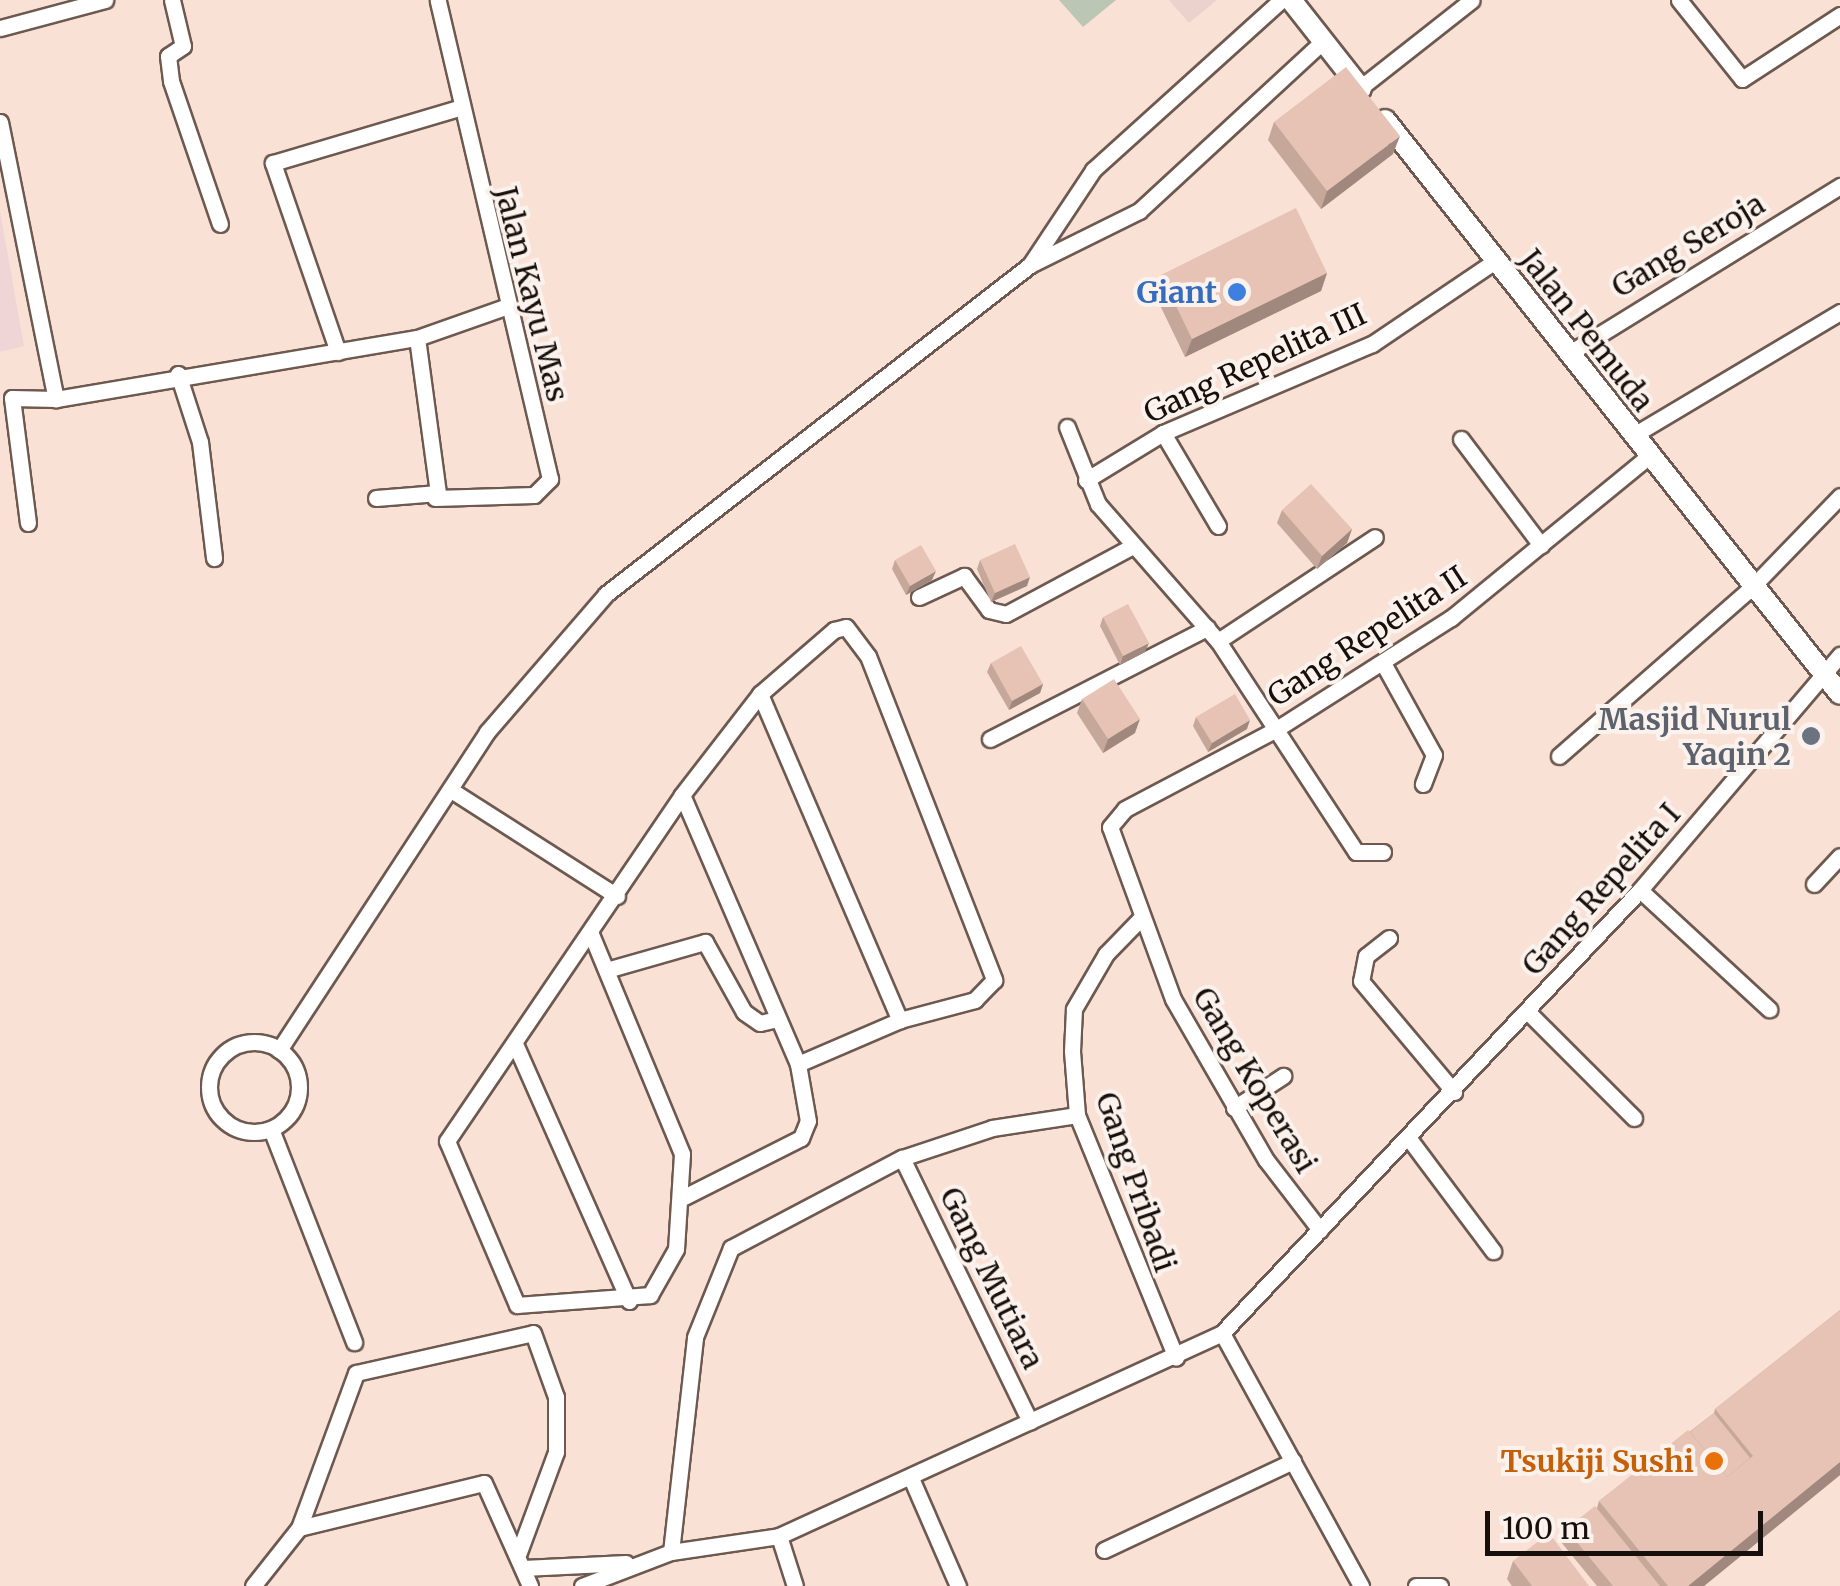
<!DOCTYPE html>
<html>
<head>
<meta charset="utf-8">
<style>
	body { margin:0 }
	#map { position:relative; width:1840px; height:1586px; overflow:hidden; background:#f9e1d5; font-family:Merriweather,serif }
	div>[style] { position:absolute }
	.commercial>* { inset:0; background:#ecd2cc }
	.industrial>* { inset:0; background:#f0d5d7 }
	.green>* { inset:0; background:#bbc7b4 }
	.roads { filter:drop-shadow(2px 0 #6d594f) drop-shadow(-2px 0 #6d594f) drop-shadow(0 2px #6d594f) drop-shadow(0 -2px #6d594f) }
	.street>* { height:15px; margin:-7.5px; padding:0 7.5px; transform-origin:7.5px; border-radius:7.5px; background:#fff }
	.street>.ring { margin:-7.5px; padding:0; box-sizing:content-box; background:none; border:15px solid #fff; border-radius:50% }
	.secondary>* { height:20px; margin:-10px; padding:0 10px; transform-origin:10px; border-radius:10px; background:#fff }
	.wall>* { inset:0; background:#c6a89b }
	.shaded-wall>* { inset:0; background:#a1887e }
	.building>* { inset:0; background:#e6c3b4 }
	.dots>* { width:28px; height:28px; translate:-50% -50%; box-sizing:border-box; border:5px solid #fbf2ed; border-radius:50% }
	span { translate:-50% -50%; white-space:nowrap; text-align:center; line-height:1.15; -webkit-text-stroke:8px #fbf2ed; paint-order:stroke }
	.street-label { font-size:30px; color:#170f0b }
	.shop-label { font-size:30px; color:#366cbe; font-weight:700 }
	.right { translate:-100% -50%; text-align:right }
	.worship-label { font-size:30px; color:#5b616d; font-weight:700 }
	.food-label { font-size:30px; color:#c56008; font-weight:700 }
	.scale { position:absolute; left:1485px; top:1511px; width:278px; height:45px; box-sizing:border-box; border:5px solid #170f0b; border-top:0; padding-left:12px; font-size:30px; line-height:35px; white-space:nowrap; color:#170f0b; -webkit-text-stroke:8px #fbf2ed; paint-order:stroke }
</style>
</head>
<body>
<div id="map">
	<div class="commercial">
		<i style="clip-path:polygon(1169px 0,1217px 0,1189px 23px)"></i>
	</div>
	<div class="industrial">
		<i style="clip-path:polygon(0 211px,24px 346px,0 352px)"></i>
	</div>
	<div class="green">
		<i style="clip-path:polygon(1059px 0,1116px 0,1083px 27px)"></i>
	</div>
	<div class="roads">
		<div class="street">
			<i style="left:172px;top:0;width:47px;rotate:76.6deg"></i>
			<i style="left:183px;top:46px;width:18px;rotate:146deg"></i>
			<i style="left:168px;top:56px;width:25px;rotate:83deg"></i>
			<i style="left:171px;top:81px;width:151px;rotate:71.1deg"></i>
			<i style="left:1679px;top:0;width:101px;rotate:51.4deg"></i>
			<i style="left:1742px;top:79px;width:117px;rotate:-33.1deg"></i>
			<i style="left:0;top:28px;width:109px;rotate:-14.9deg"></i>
			<i style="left:1360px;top:88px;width:142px;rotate:-38.2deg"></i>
			<i style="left:0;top:122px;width:283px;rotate:78.6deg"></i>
			<i style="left:56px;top:399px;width:366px;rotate:-9.6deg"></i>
			<i style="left:417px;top:338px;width:93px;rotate:-19.4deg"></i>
			<i style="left:1030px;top:265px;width:114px;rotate:-56.4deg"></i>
			<i style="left:1093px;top:170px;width:253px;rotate:-42.1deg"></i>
			<i style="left:338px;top:352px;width:200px;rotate:-109deg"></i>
			<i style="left:273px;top:163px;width:194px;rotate:-16.5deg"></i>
			<i style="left:1568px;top:354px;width:320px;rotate:-31.7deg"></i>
			<i style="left:178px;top:374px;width:71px;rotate:72.1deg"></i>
			<i style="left:200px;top:442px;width:117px;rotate:83.1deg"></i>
			<i style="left:1067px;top:427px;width:83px;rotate:68.1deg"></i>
			<i style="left:1098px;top:504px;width:182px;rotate:48.8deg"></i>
			<i style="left:1218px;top:641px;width:252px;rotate:56.8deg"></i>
			<i style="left:1356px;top:852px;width:27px"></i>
			<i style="left:1163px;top:433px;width:108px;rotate:59.4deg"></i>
			<i style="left:1632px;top:436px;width:242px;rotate:-30.8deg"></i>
			<i style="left:1461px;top:439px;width:133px;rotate:53deg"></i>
			<i style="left:1086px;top:480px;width:90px;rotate:-31.4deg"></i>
			<i style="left:1163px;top:433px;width:227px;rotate:-23.1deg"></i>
			<i style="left:1372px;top:344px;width:148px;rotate:-34deg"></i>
			<i style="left:376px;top:498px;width:62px;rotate:-4.6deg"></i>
			<i style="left:438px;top:493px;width:156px;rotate:-97.7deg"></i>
			<i style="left:435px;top:498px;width:99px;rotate:-1.7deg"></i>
			<i style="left:534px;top:495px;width:23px;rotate:-45deg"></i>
			<i style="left:550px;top:479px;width:492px;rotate:-103.2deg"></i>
			<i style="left:28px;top:523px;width:126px;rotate:-97.3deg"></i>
			<i style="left:12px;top:398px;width:44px;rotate:1.3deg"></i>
			<i style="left:919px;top:597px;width:50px;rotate:-25deg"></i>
			<i style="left:964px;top:576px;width:42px;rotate:53.7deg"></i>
			<i style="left:989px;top:610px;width:17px;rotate:13deg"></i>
			<i style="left:1006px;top:614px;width:142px;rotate:-28.2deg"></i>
			<i style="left:1218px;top:641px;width:188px;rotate:-33.5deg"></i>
			<i style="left:1383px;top:663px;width:105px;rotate:61deg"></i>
			<i style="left:1434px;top:755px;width:31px;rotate:111deg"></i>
			<i style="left:760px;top:694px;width:355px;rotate:66.8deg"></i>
			<i style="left:990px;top:739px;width:244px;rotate:-27.1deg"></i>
			<i style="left:1559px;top:756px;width:255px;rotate:-41.2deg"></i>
			<i style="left:1751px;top:588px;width:128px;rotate:-45.9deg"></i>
			<i style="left:451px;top:790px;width:197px;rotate:32.6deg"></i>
			<i style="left:1814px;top:884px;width:38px;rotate:-47deg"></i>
			<i style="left:1640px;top:890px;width:176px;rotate:42.7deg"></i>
			<i style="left:1140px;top:919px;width:49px;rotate:134.2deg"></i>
			<i style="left:1106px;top:954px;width:64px;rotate:120.2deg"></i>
			<i style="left:1074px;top:1009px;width:42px;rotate:92.7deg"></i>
			<i style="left:1072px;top:1051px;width:64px;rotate:85.5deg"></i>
			<i style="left:1077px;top:1115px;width:262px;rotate:67.8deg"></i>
			<i style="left:591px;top:934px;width:238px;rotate:67.5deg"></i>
			<i style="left:682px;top:1154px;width:95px;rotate:93.6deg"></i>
			<i style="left:676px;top:1249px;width:53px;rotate:119.5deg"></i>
			<i style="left:650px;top:1295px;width:133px;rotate:175.7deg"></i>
			<i style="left:517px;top:1305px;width:178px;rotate:-113.1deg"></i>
			<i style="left:447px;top:1141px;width:418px;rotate:-55.8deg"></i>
			<i style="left:682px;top:795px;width:128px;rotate:-52.3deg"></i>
			<i style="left:760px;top:694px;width:98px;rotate:-40.9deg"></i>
			<i style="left:834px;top:630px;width:12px;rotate:-14deg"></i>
			<i style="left:846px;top:627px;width:36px;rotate:53deg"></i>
			<i style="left:868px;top:656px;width:348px;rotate:68.7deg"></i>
			<i style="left:994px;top:980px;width:28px;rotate:134deg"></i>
			<i style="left:975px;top:1000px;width:78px;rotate:165.1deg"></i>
			<i style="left:900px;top:1020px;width:111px;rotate:156.7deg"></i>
			<i style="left:798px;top:1064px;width:293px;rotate:-113.3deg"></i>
			<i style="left:1389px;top:938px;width:29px;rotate:142deg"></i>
			<i style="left:1366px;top:956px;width:25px;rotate:101deg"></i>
			<i style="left:1361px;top:981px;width:145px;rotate:50deg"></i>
			<i style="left:610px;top:969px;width:99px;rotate:-15.9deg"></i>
			<i style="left:705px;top:942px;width:80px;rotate:60.9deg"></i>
			<i style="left:744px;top:1012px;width:19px;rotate:35deg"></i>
			<i style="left:760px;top:1023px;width:17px;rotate:-13deg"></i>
			<i style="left:1528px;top:1012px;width:150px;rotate:45deg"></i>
			<i class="ring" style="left:209px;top:1042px;width:75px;height:75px"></i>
			<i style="left:516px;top:1046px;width:279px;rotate:66.1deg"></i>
			<i style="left:279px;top:1050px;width:380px;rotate:-56.8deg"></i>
			<i style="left:487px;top:732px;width:182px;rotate:-49.2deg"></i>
			<i style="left:606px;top:594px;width:537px;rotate:-37.81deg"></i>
			<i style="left:1030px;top:265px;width:122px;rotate:-26.4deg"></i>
			<i style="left:1139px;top:211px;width:251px;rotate:-42.7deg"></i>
			<i style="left:1234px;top:1108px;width:59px;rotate:-33.1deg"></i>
			<i style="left:271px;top:1129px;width:229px;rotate:68.7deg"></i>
			<i style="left:1410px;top:1140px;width:139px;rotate:53.2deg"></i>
			<i style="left:902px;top:1158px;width:293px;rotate:64.1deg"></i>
			<i style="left:684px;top:1197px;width:131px;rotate:-26.8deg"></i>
			<i style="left:801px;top:1138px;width:18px;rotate:-68deg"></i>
			<i style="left:808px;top:1121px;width:58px;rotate:-100deg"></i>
			<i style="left:1320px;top:1230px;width:88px;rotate:-127.6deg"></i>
			<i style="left:1266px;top:1160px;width:186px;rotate:-120deg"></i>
			<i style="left:1173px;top:999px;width:183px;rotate:-110.1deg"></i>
			<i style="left:1110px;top:827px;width:23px;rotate:-50deg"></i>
			<i style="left:1125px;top:809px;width:170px;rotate:-27.8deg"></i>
			<i style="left:1275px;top:730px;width:209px;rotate:-32.5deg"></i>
			<i style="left:1451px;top:618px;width:254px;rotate:-39.3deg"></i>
			<i style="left:1222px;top:1333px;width:289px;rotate:61.2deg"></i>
			<i style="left:911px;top:1478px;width:118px;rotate:66.5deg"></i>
			<i style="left:299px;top:1528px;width:190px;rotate:-13.7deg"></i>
			<i style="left:484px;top:1483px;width:113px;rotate:65.9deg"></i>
			<i style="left:779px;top:1536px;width:52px;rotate:72.3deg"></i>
			<i style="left:1104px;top:1550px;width:209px;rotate:-25.2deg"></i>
			<i style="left:671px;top:1552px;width:216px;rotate:-83.6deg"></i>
			<i style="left:695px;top:1337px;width:96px;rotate:-68deg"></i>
			<i style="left:731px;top:1248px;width:193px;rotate:-27.8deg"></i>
			<i style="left:902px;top:1158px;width:95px;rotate:-18.4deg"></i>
			<i style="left:992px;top:1128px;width:86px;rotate:-8.7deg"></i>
			<i style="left:523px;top:1568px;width:103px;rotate:-2.8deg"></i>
			<i style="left:253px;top:1586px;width:74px;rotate:-51.6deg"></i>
			<i style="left:299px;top:1528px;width:165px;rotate:-69.8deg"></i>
			<i style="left:356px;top:1373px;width:181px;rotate:-12.7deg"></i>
			<i style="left:533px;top:1333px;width:68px;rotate:70.2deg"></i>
			<i style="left:556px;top:1397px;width:55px;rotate:90deg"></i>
			<i style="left:556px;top:1452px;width:107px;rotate:110.3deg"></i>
			<i style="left:582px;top:1586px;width:95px;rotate:-20.9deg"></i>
			<i style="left:671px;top:1552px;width:109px;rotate:-8.4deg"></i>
			<i style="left:779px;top:1536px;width:487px;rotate:-24.6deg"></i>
			<i style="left:1222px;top:1333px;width:609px;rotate:-46.66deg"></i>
			<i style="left:1640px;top:890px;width:309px;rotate:-49.6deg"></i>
			<i style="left:1416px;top:1586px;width:24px"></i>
		</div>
		<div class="secondary">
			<i style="left:1291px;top:0;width:113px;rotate:51.8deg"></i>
			<i style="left:1385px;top:120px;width:732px;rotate:51.6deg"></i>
		</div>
	</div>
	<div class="wall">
		<i style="clip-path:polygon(1274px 122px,1393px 154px,1321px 209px,1268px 140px)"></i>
		<i style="clip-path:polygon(1327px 273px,1321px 291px,1185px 357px,1154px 293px,1161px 275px)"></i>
		<i style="clip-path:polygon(1282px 510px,1352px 529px,1347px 543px,1317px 569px,1277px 523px)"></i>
		<i style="clip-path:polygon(895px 560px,932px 580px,906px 595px,892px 569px)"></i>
		<i style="clip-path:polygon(980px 560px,1027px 586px,991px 602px,977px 569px)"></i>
		<i style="clip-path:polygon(1103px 617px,1145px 652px,1120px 665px,1100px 626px)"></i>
		<i style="clip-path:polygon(991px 663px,1043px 684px,1040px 693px,1009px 710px,987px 672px)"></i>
		<i style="clip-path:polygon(1082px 699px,1135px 733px,1103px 753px,1077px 713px)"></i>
		<i style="clip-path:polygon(1196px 717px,1247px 729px,1208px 752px,1193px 726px)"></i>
		<i style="clip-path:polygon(1840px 1310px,1840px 1475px,1704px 1586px,1597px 1586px,1561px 1542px,1566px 1529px,1597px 1508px,1599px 1501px,1714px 1413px,1715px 1409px)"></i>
		<i style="clip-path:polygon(1513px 1561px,1589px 1586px,1512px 1586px,1507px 1579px)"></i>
	</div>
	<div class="shaded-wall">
		<i style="clip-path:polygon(1400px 136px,1393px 154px,1321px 209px,1327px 191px)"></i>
		<i style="clip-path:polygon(1327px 273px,1321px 291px,1185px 357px,1192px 339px)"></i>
		<i style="clip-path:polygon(1352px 529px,1347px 543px,1317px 569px,1322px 556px)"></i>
		<i style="clip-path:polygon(936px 571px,932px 580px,906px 595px,910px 586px)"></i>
		<i style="clip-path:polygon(1030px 577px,1027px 586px,991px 602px,995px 593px)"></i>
		<i style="clip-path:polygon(1149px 643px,1145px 652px,1120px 665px,1123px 656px)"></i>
		<i style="clip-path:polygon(1043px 684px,1040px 693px,1009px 710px,1012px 701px)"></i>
		<i style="clip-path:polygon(1140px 719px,1135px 733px,1103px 753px,1108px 739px)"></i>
		<i style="clip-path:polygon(1250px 720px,1247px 729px,1208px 752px,1212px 743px)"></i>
		<i style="clip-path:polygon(1840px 1462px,1840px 1475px,1704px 1586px,1688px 1586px)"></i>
	</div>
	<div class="building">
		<i style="clip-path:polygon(1346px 67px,1400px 136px,1327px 191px,1274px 122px)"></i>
		<i style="clip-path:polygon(1296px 208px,1327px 273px,1192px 339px,1161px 275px)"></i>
		<i style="clip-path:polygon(1311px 484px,1352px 529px,1322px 556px,1282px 510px)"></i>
		<i style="clip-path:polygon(1015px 544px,1030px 577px,995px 593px,980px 560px)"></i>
		<i style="clip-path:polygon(921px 545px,936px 571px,910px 586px,895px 560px)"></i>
		<i style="clip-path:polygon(1128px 604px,1149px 643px,1123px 656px,1103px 617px)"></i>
		<i style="clip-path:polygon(1021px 646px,1043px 684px,1012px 701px,991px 663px)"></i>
		<i style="clip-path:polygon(1114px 679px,1140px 719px,1108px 739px,1082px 699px)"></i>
		<i style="clip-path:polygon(1235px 694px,1250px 720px,1212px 743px,1196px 717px)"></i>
		<i style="clip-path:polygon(1840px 1310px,1840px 1462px,1688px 1586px,1668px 1586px,1599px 1501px,1688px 1430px,1727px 1477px,1753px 1456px,1715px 1409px)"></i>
		<i style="clip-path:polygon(1714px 1413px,1750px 1458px,1727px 1477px,1690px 1432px)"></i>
		<i style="clip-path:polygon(1595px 1506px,1660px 1586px,1613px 1586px,1566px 1529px)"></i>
		<i style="clip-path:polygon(1549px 1533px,1589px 1586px,1532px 1586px,1513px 1561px)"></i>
	</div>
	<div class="dots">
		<i style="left:1237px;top:292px;background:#3f7fe0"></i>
		<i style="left:1811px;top:736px;background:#6b7280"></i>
		<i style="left:1714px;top:1461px;background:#e8710a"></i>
	</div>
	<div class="street-label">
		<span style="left:1688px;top:245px;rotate:-31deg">Gang Seroja</span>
		<span style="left:532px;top:294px;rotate:76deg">Jalan Kayu Mas</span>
		<span style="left:1587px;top:330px;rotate:52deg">Jalan Pemuda</span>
		<span style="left:1255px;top:363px;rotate:-25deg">Gang Repelita III</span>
		<span style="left:1367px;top:636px;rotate:-33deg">Gang Repelita II</span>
		<span style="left:1601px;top:889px;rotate:-48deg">Gang Repelita I</span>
		<span style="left:1255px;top:1080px;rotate:59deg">Gang Koperasi</span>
		<span style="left:1136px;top:1182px;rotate:71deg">Gang Pribadi</span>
		<span style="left:992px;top:1278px;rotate:64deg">Gang Mutiara</span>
	</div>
	<div class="shop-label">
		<span class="right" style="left:1217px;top:292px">Giant</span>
	</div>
	<div class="worship-label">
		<span class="right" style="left:1791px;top:736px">Masjid Nurul<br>Yaqin 2</span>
	</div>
	<div class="food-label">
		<span class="right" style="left:1694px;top:1461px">Tsukiji Sushi</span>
	</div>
	<div class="scale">100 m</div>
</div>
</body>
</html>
